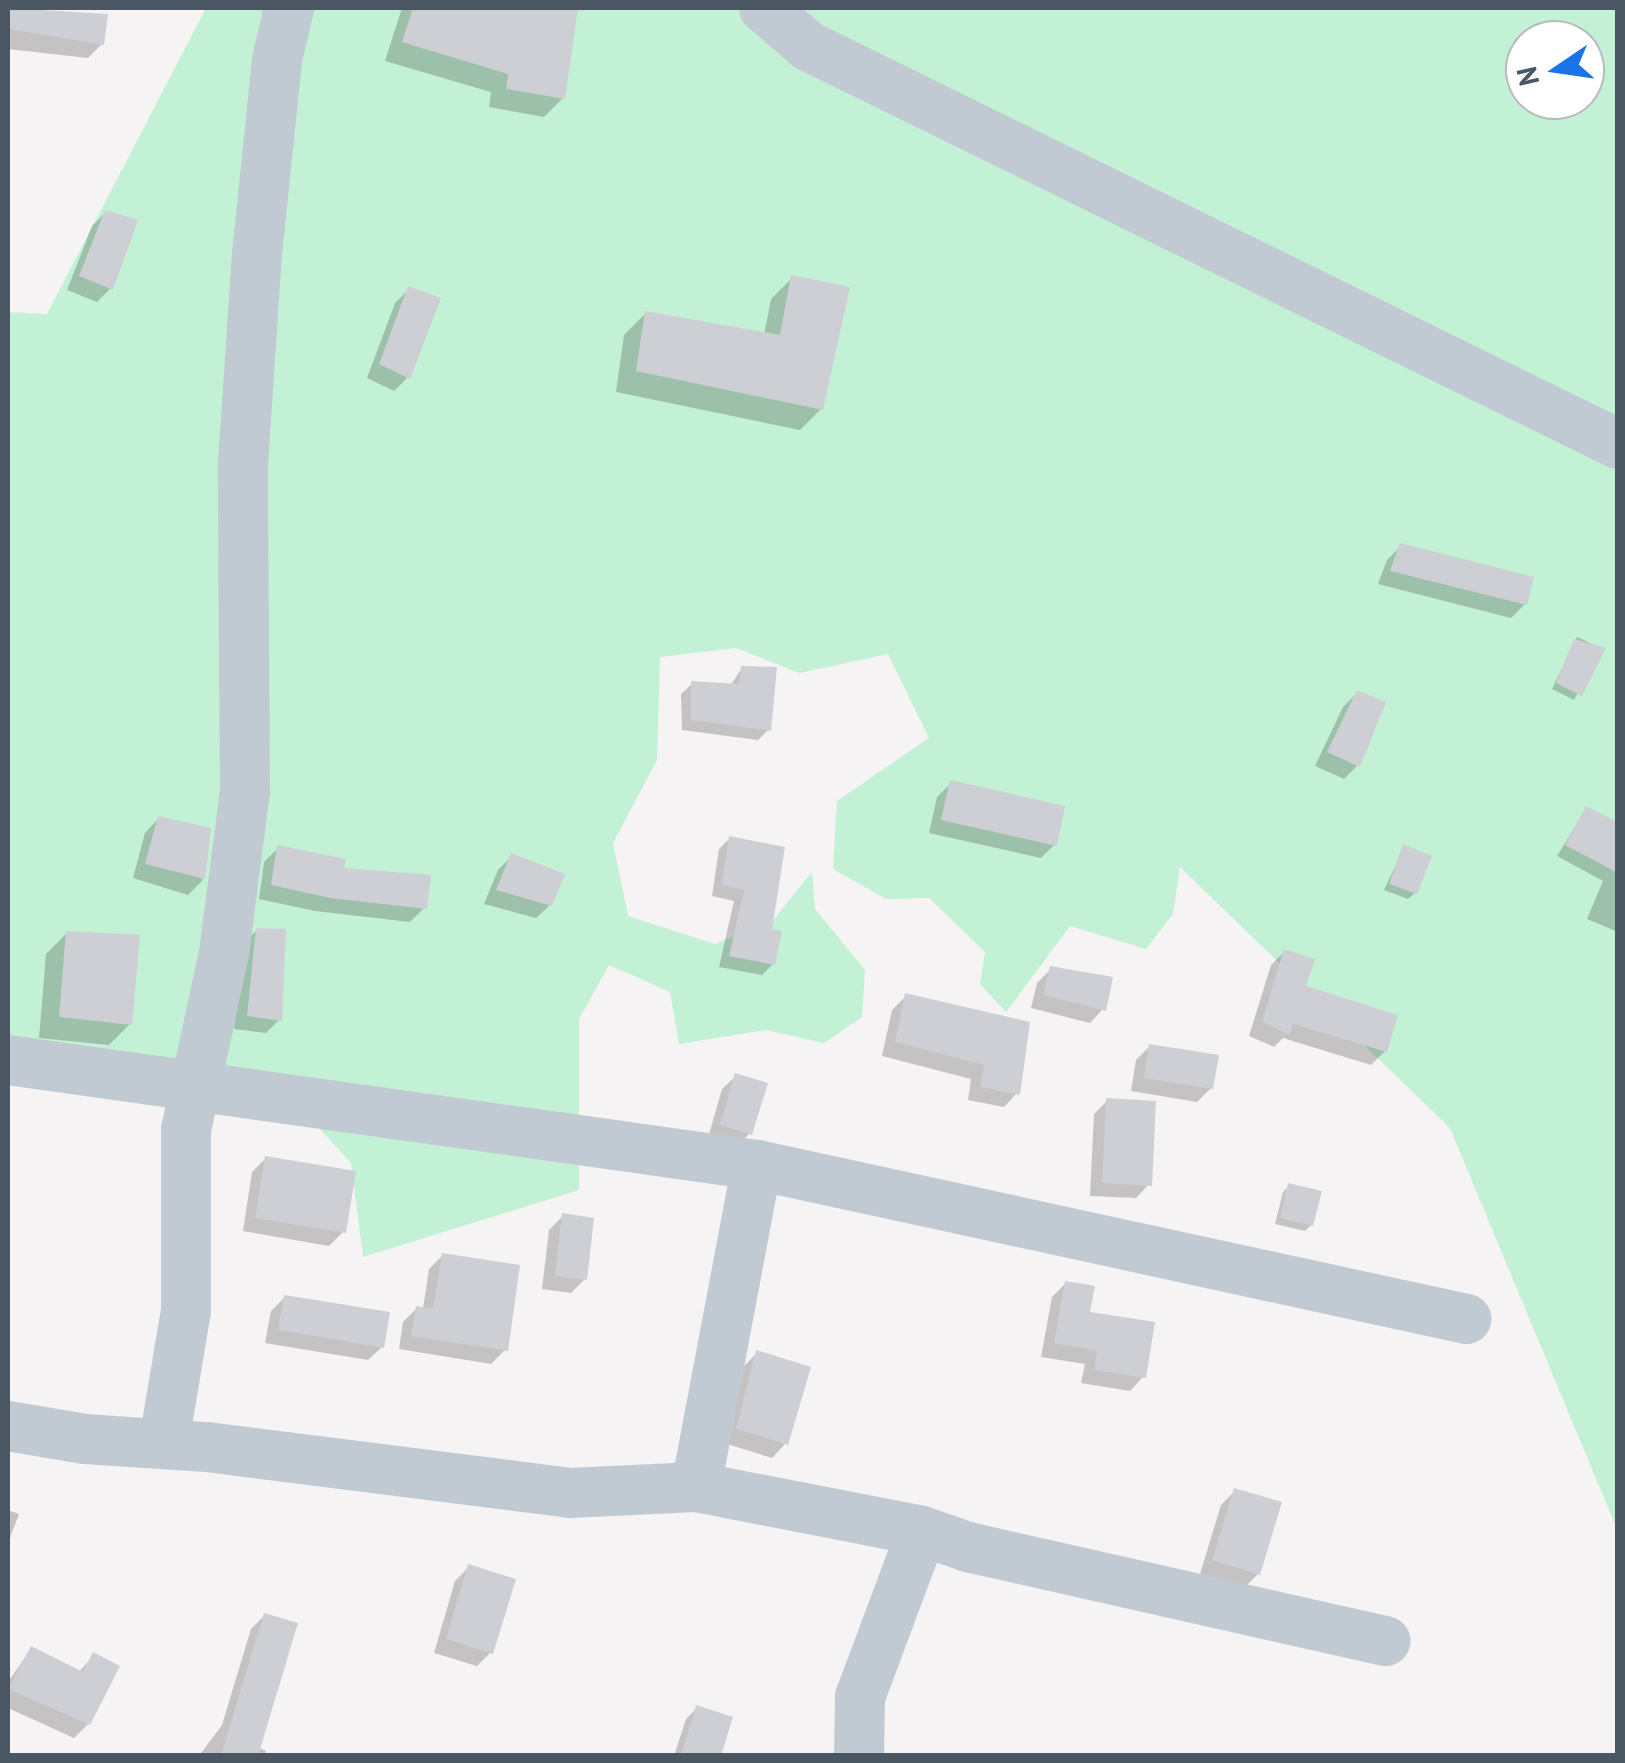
<!DOCTYPE html>
<html>
<head>
<meta charset="utf-8">
<style>
	body { margin:0 }
	#map { position:relative; width:1625px; height:1763px; overflow:hidden; background:#f5f3f3; font-family:"PT Sans",sans-serif }
	div>[style] { position:absolute }
	.green>* { inset:0; background:#c3f1d5 }
	.shadow>* { inset:0; background:#0003 }
	.building>* { inset:0; background:#cdcfd5 }
	.minor>* { height:50px; margin:-25px; padding:0 25px; transform-origin:25px; border-radius:25px; background:#c1cad2 }
	span { translate:-50% -50%; white-space:nowrap; text-align:center; line-height:1.15; -webkit-text-stroke:9px #fff; paint-order:stroke }
	.frame { position:absolute; inset:0; border:10px solid #4a5661; pointer-events:none }
	.north { position:absolute; left:1505px; top:20px; width:100px; height:100px; box-sizing:border-box; background:#fff; border:2px solid #b7bbc0; border-radius:50%; rotate:257deg; font-size:28px; font-weight:700; line-height:40px; text-align:center; color:#4a5661 }
	.north::after { content:''; display:block; margin:auto; width:35px; height:45px; background:#1a73e8; clip-path:polygon(50% 0,100% 100%,50% 72%,0 100%) }
</style>
</head>
<body>
<div id="map">
	<div class="green">
		<i style="clip-path:polygon(evenodd,206px 8px,1617px 8px,1617px 1529px,1450px 1128px,1180px 867px,1173px 914px,1146px 949px,1070px 926px,1006px 1012px,980px 984px,985px 952px,929px 898px,886px 899px,833px 869px,837px 801px,929px 738px,888px 654px,799px 673px,736px 648px,660px 657px,657px 760px,613px 843px,628px 916px,715px 944px,774px 919px,812px 872px,815px 909px,865px 970px,862px 1017px,824px 1043px,766px 1030px,679px 1044px,670px 992px,609px 965px,579px 1019px,579px 1190px,363px 1257px,351px 1163px,279px 1084px,8px 1043px,8px 312px,47px 314px,206px 8px,1525px 40px,1585px 40px,1585px 100px,1525px 100px,1525px 40px)"></i>
	</div>
	<div class="shadow">
		<i style="clip-path:polygon(8px 8px,105px 16px,102px 44px,88px 58px,8px 49px)"></i>
		<i style="clip-path:polygon(402px 8px,575px 8px,563px 98px,544px 117px,489px 107px,491px 92px,385px 61px)"></i>
		<i style="clip-path:polygon(105px 213px,111px 288px,97px 302px,67px 290px,92px 226px)"></i>
		<i style="clip-path:polygon(792px 278px,821px 409px,800px 430px,616px 392px,624px 335px,645px 314px,764px 335px,771px 299px)"></i>
		<i style="clip-path:polygon(409px 289px,407px 378px,394px 391px,367px 378px,395px 303px)"></i>
		<i style="clip-path:polygon(1401px 546px,1525px 604px,1511px 618px,1378px 584px,1387px 560px)"></i>
		<i style="clip-path:polygon(1577px 637px,1603px 649px,1574px 700px,1552px 689px)"></i>
		<i style="clip-path:polygon(742px 668px,768px 730px,758px 740px,682px 730px,681px 694px,692px 684px,730px 686px)"></i>
		<i style="clip-path:polygon(1357px 693px,1358px 765px,1344px 779px,1315px 766px,1343px 707px)"></i>
		<i style="clip-path:polygon(951px 783px,1055px 844px,1041px 858px,929px 833px,937px 797px)"></i>
		<i style="clip-path:polygon(1586px 809px,1618px 824px,1618px 932px,1587px 919px,1603px 881px,1557px 856px)"></i>
		<i style="clip-path:polygon(158px 819px,208px 830px,202px 881px,188px 895px,133px 878px,145px 833px)"></i>
		<i style="clip-path:polygon(730px 838px,769px 931px,773px 964px,762px 975px,719px 967px,734px 901px,712px 896px,719px 849px)"></i>
		<i style="clip-path:polygon(1404px 847px,1415px 893px,1408px 899px,1384px 890px)"></i>
		<i style="clip-path:polygon(278px 848px,424px 908px,410px 922px,315px 911px,259px 899px,264px 862px)"></i>
		<i style="clip-path:polygon(512px 856px,550px 905px,536px 918px,484px 904px,498px 870px)"></i>
		<i style="clip-path:polygon(257px 930px,280px 1019px,266px 1033px,234px 1029px,243px 944px)"></i>
		<i style="clip-path:polygon(67px 933px,130px 1024px,109px 1045px,39px 1038px,46px 954px)"></i>
		<i style="clip-path:polygon(1284px 952px,1303px 988px,1385px 1051px,1371px 1065px,1283px 1038px,1274px 1047px,1249px 1036px,1271px 965px)"></i>
		<i style="clip-path:polygon(1051px 969px,1103px 1009px,1090px 1023px,1031px 1008px,1037px 983px)"></i>
		<i style="clip-path:polygon(906px 996px,1017px 1093px,1004px 1107px,968px 1100px,971px 1079px,882px 1056px,892px 1010px)"></i>
		<i style="clip-path:polygon(1150px 1046px,1211px 1088px,1197px 1102px,1131px 1091px,1136px 1060px)"></i>
		<i style="clip-path:polygon(736px 1076px,750px 1133px,736px 1147px,708px 1138px,722px 1089px)"></i>
		<i style="clip-path:polygon(1107px 1101px,1149px 1184px,1136px 1198px,1090px 1196px,1094px 1114px)"></i>
		<i style="clip-path:polygon(266px 1158px,343px 1232px,329px 1246px,243px 1231px,252px 1172px)"></i>
		<i style="clip-path:polygon(1289px 1186px,1311px 1225px,1305px 1231px,1275px 1224px,1283px 1192px)"></i>
		<i style="clip-path:polygon(563px 1216px,585px 1279px,571px 1293px,542px 1289px,549px 1230px)"></i>
		<i style="clip-path:polygon(443px 1255px,505px 1350px,491px 1364px,399px 1349px,403px 1322px,417px 1308px,423px 1309px,429px 1269px)"></i>
		<i style="clip-path:polygon(1066px 1283px,1143px 1377px,1130px 1391px,1081px 1383px,1085px 1364px,1041px 1357px,1052px 1297px)"></i>
		<i style="clip-path:polygon(285px 1297px,382px 1347px,368px 1360px,265px 1343px,271px 1311px)"></i>
		<i style="clip-path:polygon(757px 1353px,785px 1444px,772px 1458px,724px 1443px,743px 1367px)"></i>
		<i style="clip-path:polygon(1235px 1491px,1258px 1574px,1244px 1588px,1200px 1574px,1221px 1505px)"></i>
		<i style="clip-path:polygon(8px 1510px,19px 1514px,8px 1543px)"></i>
		<i style="clip-path:polygon(469px 1567px,491px 1652px,477px 1666px,434px 1653px,455px 1581px)"></i>
		<i style="clip-path:polygon(265px 1615px,258px 1747px,266px 1751px,263px 1756px,199px 1756px,222px 1725px,251px 1629px)"></i>
		<i style="clip-path:polygon(31px 1649px,78px 1673px,94px 1655px,88px 1724px,74px 1738px,8px 1708px,8px 1682px)"></i>
		<i style="clip-path:polygon(697px 1708px,719px 1756px,674px 1756px,686px 1719px)"></i>
	</div>
	<div class="building">
		<i style="clip-path:polygon(8px 8px,108px 14px,104px 45px,8px 29px)"></i>
		<i style="clip-path:polygon(413px 8px,578px 8px,565px 99px,506px 89px,508px 74px,402px 42px)"></i>
		<i style="clip-path:polygon(105px 210px,138px 220px,113px 290px,79px 276px)"></i>
		<i style="clip-path:polygon(791px 275px,850px 287px,823px 410px,636px 371px,645px 311px,780px 335px)"></i>
		<i style="clip-path:polygon(408px 286px,441px 298px,410px 379px,379px 364px)"></i>
		<i style="clip-path:polygon(1400px 543px,1534px 577px,1527px 605px,1390px 571px)"></i>
		<i style="clip-path:polygon(1574px 639px,1606px 648px,1582px 696px,1556px 683px)"></i>
		<i style="clip-path:polygon(741px 666px,777px 667px,771px 731px,691px 720px,691px 681px,739px 684px)"></i>
		<i style="clip-path:polygon(1357px 690px,1386px 702px,1360px 767px,1327px 752px)"></i>
		<i style="clip-path:polygon(950px 780px,1065px 806px,1057px 846px,941px 820px)"></i>
		<i style="clip-path:polygon(1586px 806px,1618px 822px,1618px 873px,1565px 845px)"></i>
		<i style="clip-path:polygon(158px 816px,211px 828px,205px 879px,145px 864px)"></i>
		<i style="clip-path:polygon(729px 836px,785px 847px,772px 929px,782px 931px,775px 965px,729px 956px,744px 890px,722px 885px)"></i>
		<i style="clip-path:polygon(1403px 844px,1432px 856px,1417px 894px,1389px 884px)"></i>
		<i style="clip-path:polygon(277px 845px,346px 859px,344px 868px,431px 875px,427px 909px,330px 898px,271px 885px)"></i>
		<i style="clip-path:polygon(511px 853px,565px 874px,552px 906px,496px 890px)"></i>
		<i style="clip-path:polygon(256px 928px,286px 929px,282px 1021px,247px 1016px)"></i>
		<i style="clip-path:polygon(66px 931px,140px 935px,132px 1025px,59px 1017px)"></i>
		<i style="clip-path:polygon(1284px 949px,1315px 959px,1306px 986px,1398px 1015px,1387px 1052px,1293px 1024px,1290px 1035px,1262px 1022px)"></i>
		<i style="clip-path:polygon(1050px 966px,1113px 977px,1106px 1011px,1043px 995px)"></i>
		<i style="clip-path:polygon(905px 993px,1030px 1022px,1020px 1095px,980px 1087px,984px 1065px,895px 1042px)"></i>
		<i style="clip-path:polygon(1149px 1044px,1219px 1055px,1213px 1089px,1144px 1078px)"></i>
		<i style="clip-path:polygon(735px 1073px,768px 1083px,752px 1135px,720px 1125px)"></i>
		<i style="clip-path:polygon(1106px 1098px,1156px 1101px,1152px 1186px,1102px 1183px)"></i>
		<i style="clip-path:polygon(265px 1156px,356px 1171px,346px 1233px,255px 1218px)"></i>
		<i style="clip-path:polygon(1288px 1183px,1322px 1191px,1313px 1226px,1280px 1218px)"></i>
		<i style="clip-path:polygon(562px 1213px,594px 1218px,587px 1280px,555px 1276px)"></i>
		<i style="clip-path:polygon(442px 1253px,520px 1265px,508px 1351px,411px 1336px,416px 1306px,433px 1309px)"></i>
		<i style="clip-path:polygon(1065px 1281px,1095px 1286px,1090px 1312px,1155px 1322px,1146px 1378px,1094px 1370px,1097px 1351px,1054px 1343px)"></i>
		<i style="clip-path:polygon(284px 1295px,390px 1312px,384px 1348px,278px 1330px)"></i>
		<i style="clip-path:polygon(756px 1350px,811px 1367px,788px 1445px,736px 1429px)"></i>
		<i style="clip-path:polygon(1234px 1488px,1282px 1502px,1260px 1575px,1212px 1560px)"></i>
		<i style="clip-path:polygon(468px 1564px,516px 1579px,493px 1654px,446px 1639px)"></i>
		<i style="clip-path:polygon(264px 1613px,298px 1623px,258px 1756px,221px 1756px)"></i>
		<i style="clip-path:polygon(31px 1646px,83px 1672px,93px 1652px,120px 1666px,90px 1725px,8px 1689px)"></i>
		<i style="clip-path:polygon(696px 1705px,733px 1717px,721px 1756px,681px 1756px)"></i>
	</div>
	<div class="minor">
		<i style="left:764px;top:8px;width:58px;rotate:40.8deg"></i>
		<i style="left:808px;top:46px;width:902px;rotate:26.17deg"></i>
		<i style="left:8px;top:1060px;width:756px;rotate:7.98deg"></i>
		<i style="left:757px;top:1165px;width:726px;rotate:12.25deg"></i>
		<i style="left:8px;top:1426px;width:78px;rotate:9.6deg"></i>
		<i style="left:85px;top:1439px;width:122px;rotate:3.8deg"></i>
		<i style="left:207px;top:1447px;width:365px;rotate:7.2deg"></i>
		<i style="left:569px;top:1493px;width:127px;rotate:-2.7deg"></i>
		<i style="left:696px;top:1487px;width:230px;rotate:11deg"></i>
		<i style="left:922px;top:1531px;width:49px;rotate:19.2deg"></i>
		<i style="left:968px;top:1547px;width:428px;rotate:12.7deg"></i>
		<i style="left:164px;top:1442px;width:133px;rotate:-80.5deg"></i>
		<i style="left:186px;top:1311px;width:181px;rotate:-90deg"></i>
		<i style="left:186px;top:1130px;width:181px;rotate:-77.9deg"></i>
		<i style="left:224px;top:953px;width:163px;rotate:-82.6deg"></i>
		<i style="left:245px;top:791px;width:327px;rotate:-90.4deg"></i>
		<i style="left:243px;top:464px;width:210px;rotate:-86.2deg"></i>
		<i style="left:257px;top:254px;width:195px;rotate:-84.1deg"></i>
		<i style="left:277px;top:60px;width:53px;rotate:-77deg"></i>
		<i style="left:696px;top:1487px;width:328px;rotate:-79.3deg"></i>
		<i style="left:859px;top:1756px;width:59px;rotate:-89deg"></i>
		<i style="left:860px;top:1697px;width:177px;rotate:-69.5deg"></i>
	</div>
	<div class="frame"></div>
	<div class="north">N</div>
</div>
</body>
</html>
